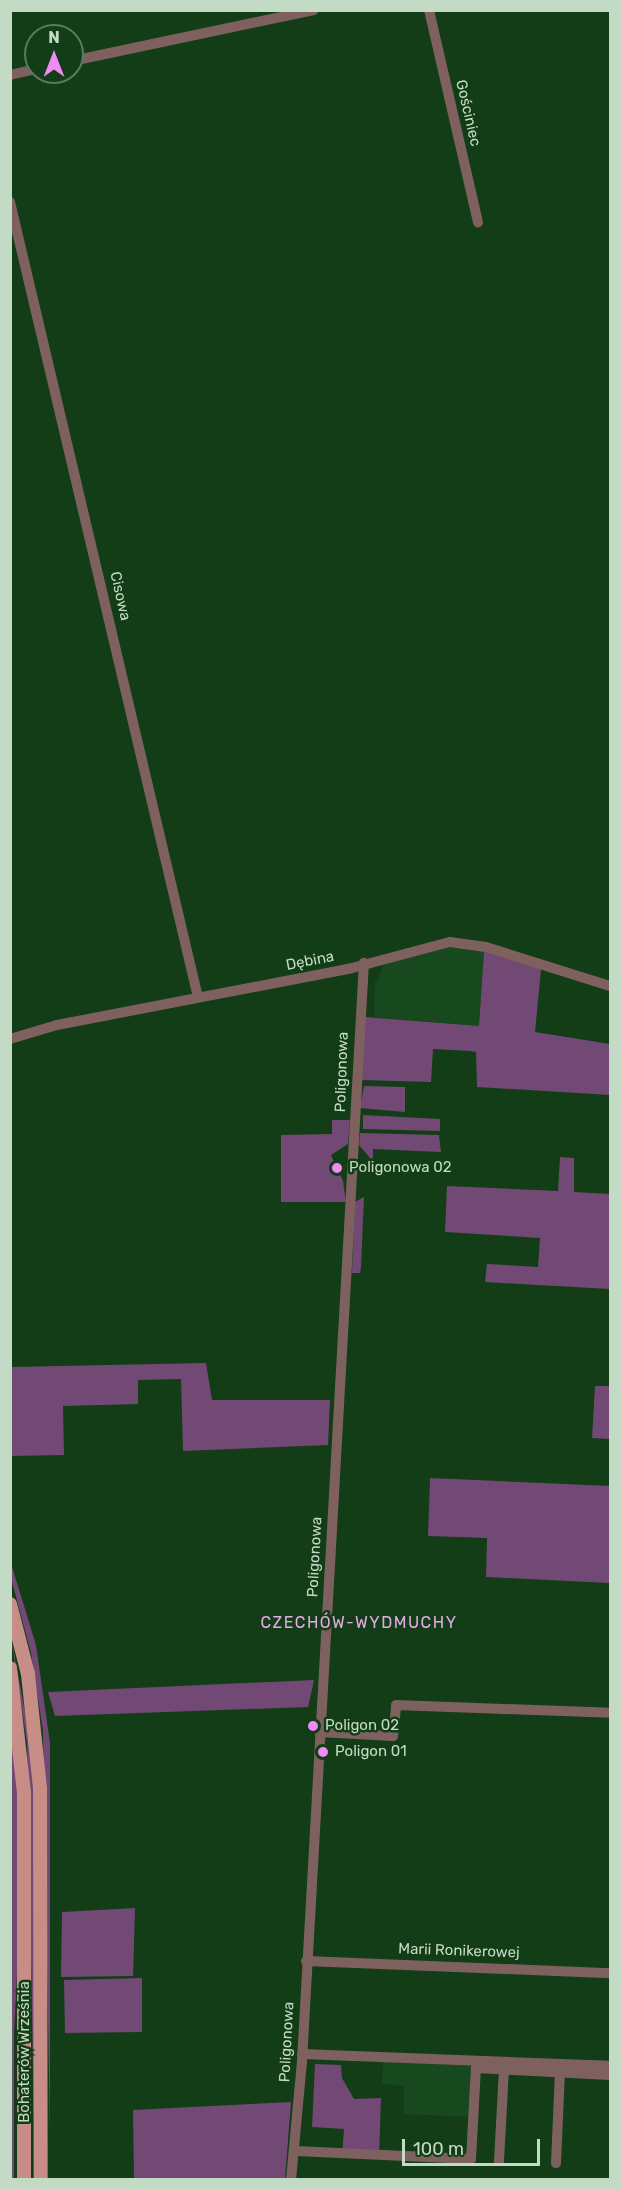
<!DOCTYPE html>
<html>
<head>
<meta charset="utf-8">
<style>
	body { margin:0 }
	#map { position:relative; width:621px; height:2190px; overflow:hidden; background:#123d17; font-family:Rubik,sans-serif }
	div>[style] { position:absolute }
	.built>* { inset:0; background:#18491e }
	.green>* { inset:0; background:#724974 }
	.minor>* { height:10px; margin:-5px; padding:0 5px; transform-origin:5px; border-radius:5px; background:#7e615e }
	.major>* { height:14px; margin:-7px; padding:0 7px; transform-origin:7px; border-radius:7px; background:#c78d87 }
	.dots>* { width:16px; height:16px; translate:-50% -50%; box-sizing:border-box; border:3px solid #123d17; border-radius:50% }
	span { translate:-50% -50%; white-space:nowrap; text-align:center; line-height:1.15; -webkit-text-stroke:5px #123d17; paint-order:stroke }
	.street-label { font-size:15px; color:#c3dbc4 }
	.poi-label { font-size:15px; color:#c3dbc4 }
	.left { translate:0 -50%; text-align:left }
	.neighbourhood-label { font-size:16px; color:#e3abe4; letter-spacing:1.5px }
	.frame { position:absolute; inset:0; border:12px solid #c3dbc4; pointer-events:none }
	.north { position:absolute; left:24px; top:24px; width:60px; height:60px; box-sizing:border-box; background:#123d17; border:2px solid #597c5c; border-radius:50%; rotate:0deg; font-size:16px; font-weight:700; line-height:24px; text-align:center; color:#c3dbc4 }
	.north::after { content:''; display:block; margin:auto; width:21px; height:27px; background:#f08bf5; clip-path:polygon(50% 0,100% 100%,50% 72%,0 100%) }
	.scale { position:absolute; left:402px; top:2139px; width:138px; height:27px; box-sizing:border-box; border:3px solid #c3dbc4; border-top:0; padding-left:8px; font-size:18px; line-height:21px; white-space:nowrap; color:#c3dbc4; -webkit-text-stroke:4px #123d17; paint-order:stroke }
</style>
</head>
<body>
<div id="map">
	<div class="built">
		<i style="clip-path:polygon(461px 947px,484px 951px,479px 1026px,374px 1017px,375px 985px,384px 965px,439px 948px)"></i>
		<i style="clip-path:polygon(383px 2061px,474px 2064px,471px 2117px,404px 2114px,404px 2086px,382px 2084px)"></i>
	</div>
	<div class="green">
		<i style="clip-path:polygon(484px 951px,541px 969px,535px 1032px,610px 1044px,610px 1095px,477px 1087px,476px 1052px,470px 1051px,433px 1049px,431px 1082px,361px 1080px,365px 1017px,479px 1026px)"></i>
		<i style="clip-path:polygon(364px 1086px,405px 1087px,405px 1112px,360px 1108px)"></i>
		<i style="clip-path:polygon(363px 1115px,440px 1119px,440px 1131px,363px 1129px)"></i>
		<i style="clip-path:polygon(332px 1120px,350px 1120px,348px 1144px,331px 1155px,343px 1181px,346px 1202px,281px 1202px,281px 1135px,332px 1134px)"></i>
		<i style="clip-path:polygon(360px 1133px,439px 1135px,441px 1152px,373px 1149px,373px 1159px,370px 1158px,359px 1145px)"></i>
		<i style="clip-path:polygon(560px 1157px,574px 1158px,574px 1192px,610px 1194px,610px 1289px,485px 1282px,487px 1264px,538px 1267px,540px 1238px,445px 1232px,447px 1186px,558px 1191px)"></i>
		<i style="clip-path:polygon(364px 1197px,361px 1267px,360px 1273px,352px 1273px,355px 1202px)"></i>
		<i style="clip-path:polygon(206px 1363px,212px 1400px,330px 1400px,328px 1445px,183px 1451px,181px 1379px,138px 1380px,138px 1404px,63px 1406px,64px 1455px,11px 1456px,11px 1367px)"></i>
		<i style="clip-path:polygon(595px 1386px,610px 1386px,610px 1439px,592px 1438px)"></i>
		<i style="clip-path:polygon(430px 1478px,610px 1486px,610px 1583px,486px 1577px,487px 1538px,428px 1536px)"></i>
		<i style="clip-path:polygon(10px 1560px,36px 1645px,50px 1743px,50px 2134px,43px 1731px,31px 1653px,11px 1578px)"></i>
		<i style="clip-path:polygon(10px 1631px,34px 1761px,35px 2180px,27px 1743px)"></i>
		<i style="clip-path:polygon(314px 1680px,308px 1707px,55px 1716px,48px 1692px)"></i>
		<i style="clip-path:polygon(10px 1694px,17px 1762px,18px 1953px,14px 2034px,14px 2180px,10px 2179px)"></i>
		<i style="clip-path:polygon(135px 1908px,133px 1976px,61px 1977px,62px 1912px)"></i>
		<i style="clip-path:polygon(142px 1978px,142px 2032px,65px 2033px,64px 1980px)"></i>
		<i style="clip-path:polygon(315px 2064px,341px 2065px,342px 2078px,354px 2099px,381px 2098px,379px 2158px,342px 2157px,344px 2129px,312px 2127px)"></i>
		<i style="clip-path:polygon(291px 2102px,285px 2179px,134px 2179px,133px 2110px)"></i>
	</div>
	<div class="minor">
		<i style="left:429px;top:10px;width:218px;rotate:77deg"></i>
		<i style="left:72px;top:61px;width:247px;rotate:-11.9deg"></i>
		<i style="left:10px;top:75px;width:27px;rotate:-13deg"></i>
		<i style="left:10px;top:202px;width:817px;rotate:76.7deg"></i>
		<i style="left:10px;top:1039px;width:49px;rotate:-16.6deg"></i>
		<i style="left:57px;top:1025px;width:300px;rotate:-10.9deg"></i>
		<i style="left:352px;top:968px;width:101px;rotate:-14.9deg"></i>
		<i style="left:450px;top:942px;width:36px;rotate:8deg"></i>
		<i style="left:486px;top:947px;width:130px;rotate:17.5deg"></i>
		<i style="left:319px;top:1732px;width:74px;rotate:3.1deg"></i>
		<i style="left:393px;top:1736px;width:31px;rotate:-84deg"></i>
		<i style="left:396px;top:1705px;width:214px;rotate:2.1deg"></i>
		<i style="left:306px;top:1961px;width:304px;rotate:2.3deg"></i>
		<i style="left:302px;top:2054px;width:308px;rotate:2.2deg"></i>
		<i style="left:296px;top:2151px;width:175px;rotate:2.6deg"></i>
		<i style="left:471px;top:2159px;width:91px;rotate:-86.9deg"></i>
		<i style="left:476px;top:2068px;width:134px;rotate:3deg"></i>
		<i style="left:499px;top:2161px;width:91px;rotate:-86.9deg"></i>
		<i style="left:556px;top:2163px;width:91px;rotate:-87.5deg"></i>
		<i style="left:291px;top:2180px;width:120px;rotate:-84.7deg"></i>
		<i style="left:302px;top:2061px;width:1100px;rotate:-86.77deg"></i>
	</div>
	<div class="major">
		<i style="left:10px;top:1604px;width:72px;rotate:75.6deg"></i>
		<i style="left:28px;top:1674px;width:116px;rotate:84deg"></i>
		<i style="left:40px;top:1789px;width:391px;rotate:89.9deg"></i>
		<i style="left:10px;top:1668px;width:125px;rotate:83.6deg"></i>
		<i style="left:24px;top:1792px;width:388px;rotate:90deg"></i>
	</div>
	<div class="dots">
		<i style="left:337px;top:1168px;background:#f08bf5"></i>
		<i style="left:313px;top:1726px;background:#f08bf5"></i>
		<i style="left:323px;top:1752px;background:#f08bf5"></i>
	</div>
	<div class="street-label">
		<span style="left:468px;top:113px;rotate:77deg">Gościniec</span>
		<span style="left:120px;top:596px;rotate:77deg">Cisowa</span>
		<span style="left:310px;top:961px;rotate:-11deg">Dębina</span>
		<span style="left:342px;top:1072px;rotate:-88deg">Poligonowa</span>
		<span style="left:315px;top:1557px;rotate:-87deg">Poligonowa</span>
		<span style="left:459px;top:1951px;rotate:2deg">Marii Ronikerowej</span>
		<span style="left:287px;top:2042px;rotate:-87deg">Poligonowa</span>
		<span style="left:25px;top:2052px;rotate:-90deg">Bohaterów Września</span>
	</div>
	<div class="poi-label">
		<span class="left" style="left:349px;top:1168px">Poligonowa 02</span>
		<span class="left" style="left:325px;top:1726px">Poligon 02</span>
		<span class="left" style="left:335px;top:1752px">Poligon 01</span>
	</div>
	<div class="neighbourhood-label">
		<span style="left:359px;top:1623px">CZECHÓW-WYDMUCHY</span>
	</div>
	<div class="frame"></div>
	<div class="north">N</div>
	<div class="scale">100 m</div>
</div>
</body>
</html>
